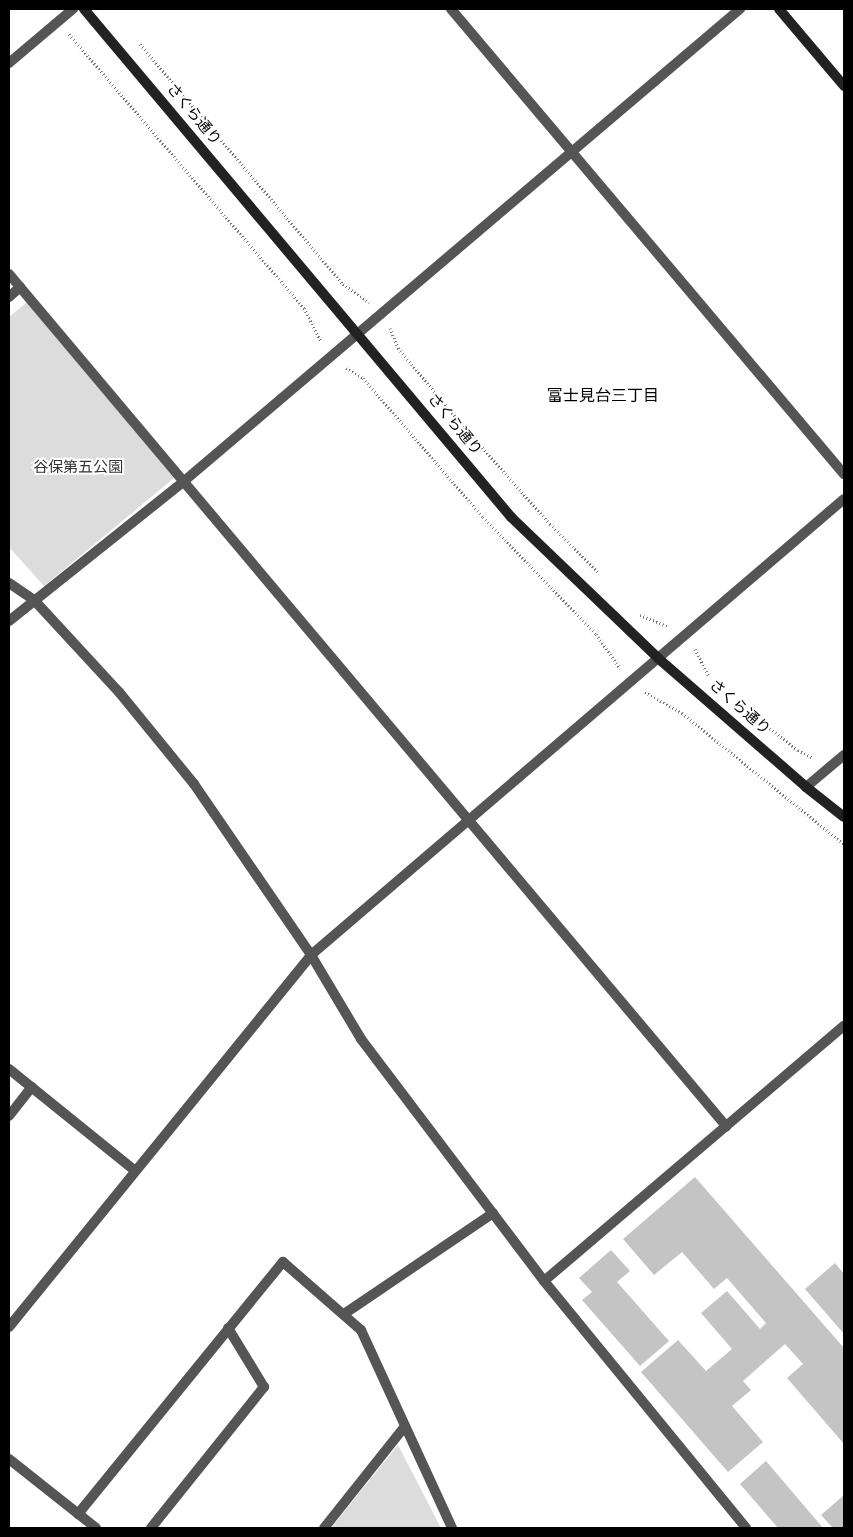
<!DOCTYPE html>
<html>
<head>
<meta charset="utf-8">
<style>
	body { margin:0 }
	#map { position:relative; width:853px; height:1537px; overflow:hidden; background:#fff; font-family:Overpass,"Noto Sans JP",sans-serif }
	div>[style] { position:absolute }
	.green>* { inset:0; background:#dcdcdc }
	.building>* { inset:0; background:#c4c4c4 }
	.path>* { height:3px; margin-top:-1.5px; transform-origin:0; background:repeating-linear-gradient(90deg,#777 0 1px,transparent 0 3.5px) }
	.lane>* { height:10px; margin:-5px; padding:0 5px; transform-origin:5px; border-radius:5px; background:#555 }
	.street>* { height:10px; margin:-5px; padding:0 5px; transform-origin:5px; border-radius:5px; background:#555 }
	.secondary>* { height:10px; margin:-5px; padding:0 5px; transform-origin:5px; border-radius:5px; background:#222 }
	span { translate:-50% -50%; white-space:nowrap; text-align:center; line-height:1.15; -webkit-text-stroke:4px #fff; paint-order:stroke }
	.street-label { font-size:15px; color:#000 }
	.park-label { font-size:15px; color:#333 }
	.neighbourhood-label { font-size:16px; color:#000 }
	.frame { position:absolute; inset:0; border:10px solid #000; pointer-events:none }
</style>
</head>
<body>
<div id="map">
	<div class="green">
		<i style="clip-path:polygon(27px 302px,174px 478px,44px 586px,9px 547px,9px 317px)"></i>
		<i style="clip-path:polygon(398px 1445px,441px 1528px,331px 1528px)"></i>
	</div>
	<div class="building">
		<i style="clip-path:polygon(695px 1177px,844px 1348px,844px 1444px,787px 1378px,803px 1364px,785px 1344px,743px 1381px,751px 1390px,732px 1406px,763px 1442px,728px 1472px,641px 1372px,678px 1340px,706px 1371px,732px 1349px,701px 1313px,727px 1291px,760px 1329px,766px 1323px,727px 1278px,714px 1289px,682px 1252px,654px 1275px,623px 1239px)"></i>
		<i style="clip-path:polygon(611px 1250px,630px 1271px,617px 1282px,669px 1341px,640px 1366px,582px 1300px,592px 1292px,579px 1278px)"></i>
		<i style="clip-path:polygon(835px 1263px,844px 1274px,844px 1334px,805px 1289px)"></i>
		<i style="clip-path:polygon(766px 1461px,823px 1528px,778px 1528px,740px 1484px)"></i>
		<i style="clip-path:polygon(844px 1495px,844px 1528px,833px 1528px,821px 1515px)"></i>
	</div>
	<div class="path">
		<i style="left:69px;top:34px;width:361px;rotate:49.4deg"></i>
		<i style="left:304px;top:308px;width:38px;rotate:63deg"></i>
		<i style="left:140px;top:44px;width:314px;rotate:49.8deg"></i>
		<i style="left:343px;top:284px;width:32px;rotate:35deg"></i>
		<i style="left:390px;top:328px;width:22px;rotate:68deg"></i>
		<i style="left:398px;top:348px;width:106px;rotate:50deg"></i>
		<i style="left:466px;top:429px;width:127px;rotate:48.5deg"></i>
		<i style="left:550px;top:524px;width:69px;rotate:45deg"></i>
		<i style="left:346px;top:368px;width:20px;rotate:30deg"></i>
		<i style="left:363px;top:378px;width:184px;rotate:49.2deg"></i>
		<i style="left:483px;top:517px;width:163px;rotate:46deg"></i>
		<i style="left:596px;top:634px;width:42px;rotate:54.8deg"></i>
		<i style="left:640px;top:615px;width:29px;rotate:22deg"></i>
		<i style="left:695px;top:649px;width:30px;rotate:63deg"></i>
		<i style="left:645px;top:692px;width:43px;rotate:29.6deg"></i>
		<i style="left:682px;top:713px;width:208px;rotate:39deg"></i>
		<i style="left:767px;top:726px;width:39px;rotate:38deg"></i>
		<i style="left:798px;top:750px;width:17px;rotate:28deg"></i>
	</div>
	<div class="lane">
		<i style="left:9px;top:1116px;width:37px;rotate:-52deg"></i>
		<i style="left:151px;top:1528px;width:181px;rotate:-51.3deg"></i>
		<i style="left:264px;top:1387px;width:69px;rotate:-121.4deg"></i>
		<i style="left:324px;top:1528px;width:130px;rotate:-51.5deg"></i>
	</div>
	<div class="street">
		<i style="left:451px;top:9px;width:609px;rotate:49.8deg"></i>
		<i style="left:9px;top:63px;width:84px;rotate:-40.2deg"></i>
		<i style="left:9px;top:274px;width:1114px;rotate:49.92deg"></i>
		<i style="left:9px;top:297px;width:15px;rotate:-42deg"></i>
		<i style="left:9px;top:583px;width:30px;rotate:34deg"></i>
		<i style="left:34px;top:600px;width:125px;rotate:47.3deg"></i>
		<i style="left:119px;top:692px;width:119px;rotate:50.8deg"></i>
		<i style="left:194px;top:784px;width:207px;rotate:55.6deg"></i>
		<i style="left:311px;top:955px;width:98px;rotate:59.2deg"></i>
		<i style="left:361px;top:1039px;width:303px;rotate:52.9deg"></i>
		<i style="left:544px;top:1281px;width:319px;rotate:50.7deg"></i>
		<i style="left:9px;top:621px;width:223px;rotate:-38.6deg"></i>
		<i style="left:183px;top:482px;width:731px;rotate:-40.34deg"></i>
		<i style="left:806px;top:787px;width:50px;rotate:-40.1deg"></i>
		<i style="left:9px;top:1069px;width:161px;rotate:38.9deg"></i>
		<i style="left:544px;top:1281px;width:394px;rotate:-40.4deg"></i>
		<i style="left:344px;top:1314px;width:180px;rotate:-34.1deg"></i>
		<i style="left:9px;top:1327px;width:479px;rotate:-50.9deg"></i>
		<i style="left:311px;top:955px;width:701px;rotate:-40.55deg"></i>
		<i style="left:9px;top:1459px;width:111px;rotate:38.4deg"></i>
		<i style="left:78px;top:1514px;width:325px;rotate:-50.9deg"></i>
		<i style="left:283px;top:1262px;width:103px;rotate:41.1deg"></i>
		<i style="left:361px;top:1330px;width:218px;rotate:65.3deg"></i>
	</div>
	<div class="secondary">
		<i style="left:84px;top:9px;width:664px;rotate:49.95deg"></i>
		<i style="left:511px;top:517px;width:205px;rotate:43.8deg"></i>
		<i style="left:659px;top:659px;width:195px;rotate:41deg"></i>
		<i style="left:806px;top:787px;width:48px;rotate:38.3deg"></i>
		<i style="left:779px;top:9px;width:101px;rotate:49.8deg"></i>
	</div>
	<div class="street-label">
		<span style="left:193px;top:115px;rotate:50deg">さくら通り</span>
		<span style="left:454px;top:425px;rotate:50deg">さくら通り</span>
		<span style="left:739px;top:708px;rotate:41deg">さくら通り</span>
	</div>
	<div class="park-label">
		<span style="left:78px;top:469px">谷保第五公園</span>
	</div>
	<div class="neighbourhood-label">
		<span style="left:603px;top:397px">富士見台三丁目</span>
	</div>
	<div class="frame"></div>
</div>
</body>
</html>
